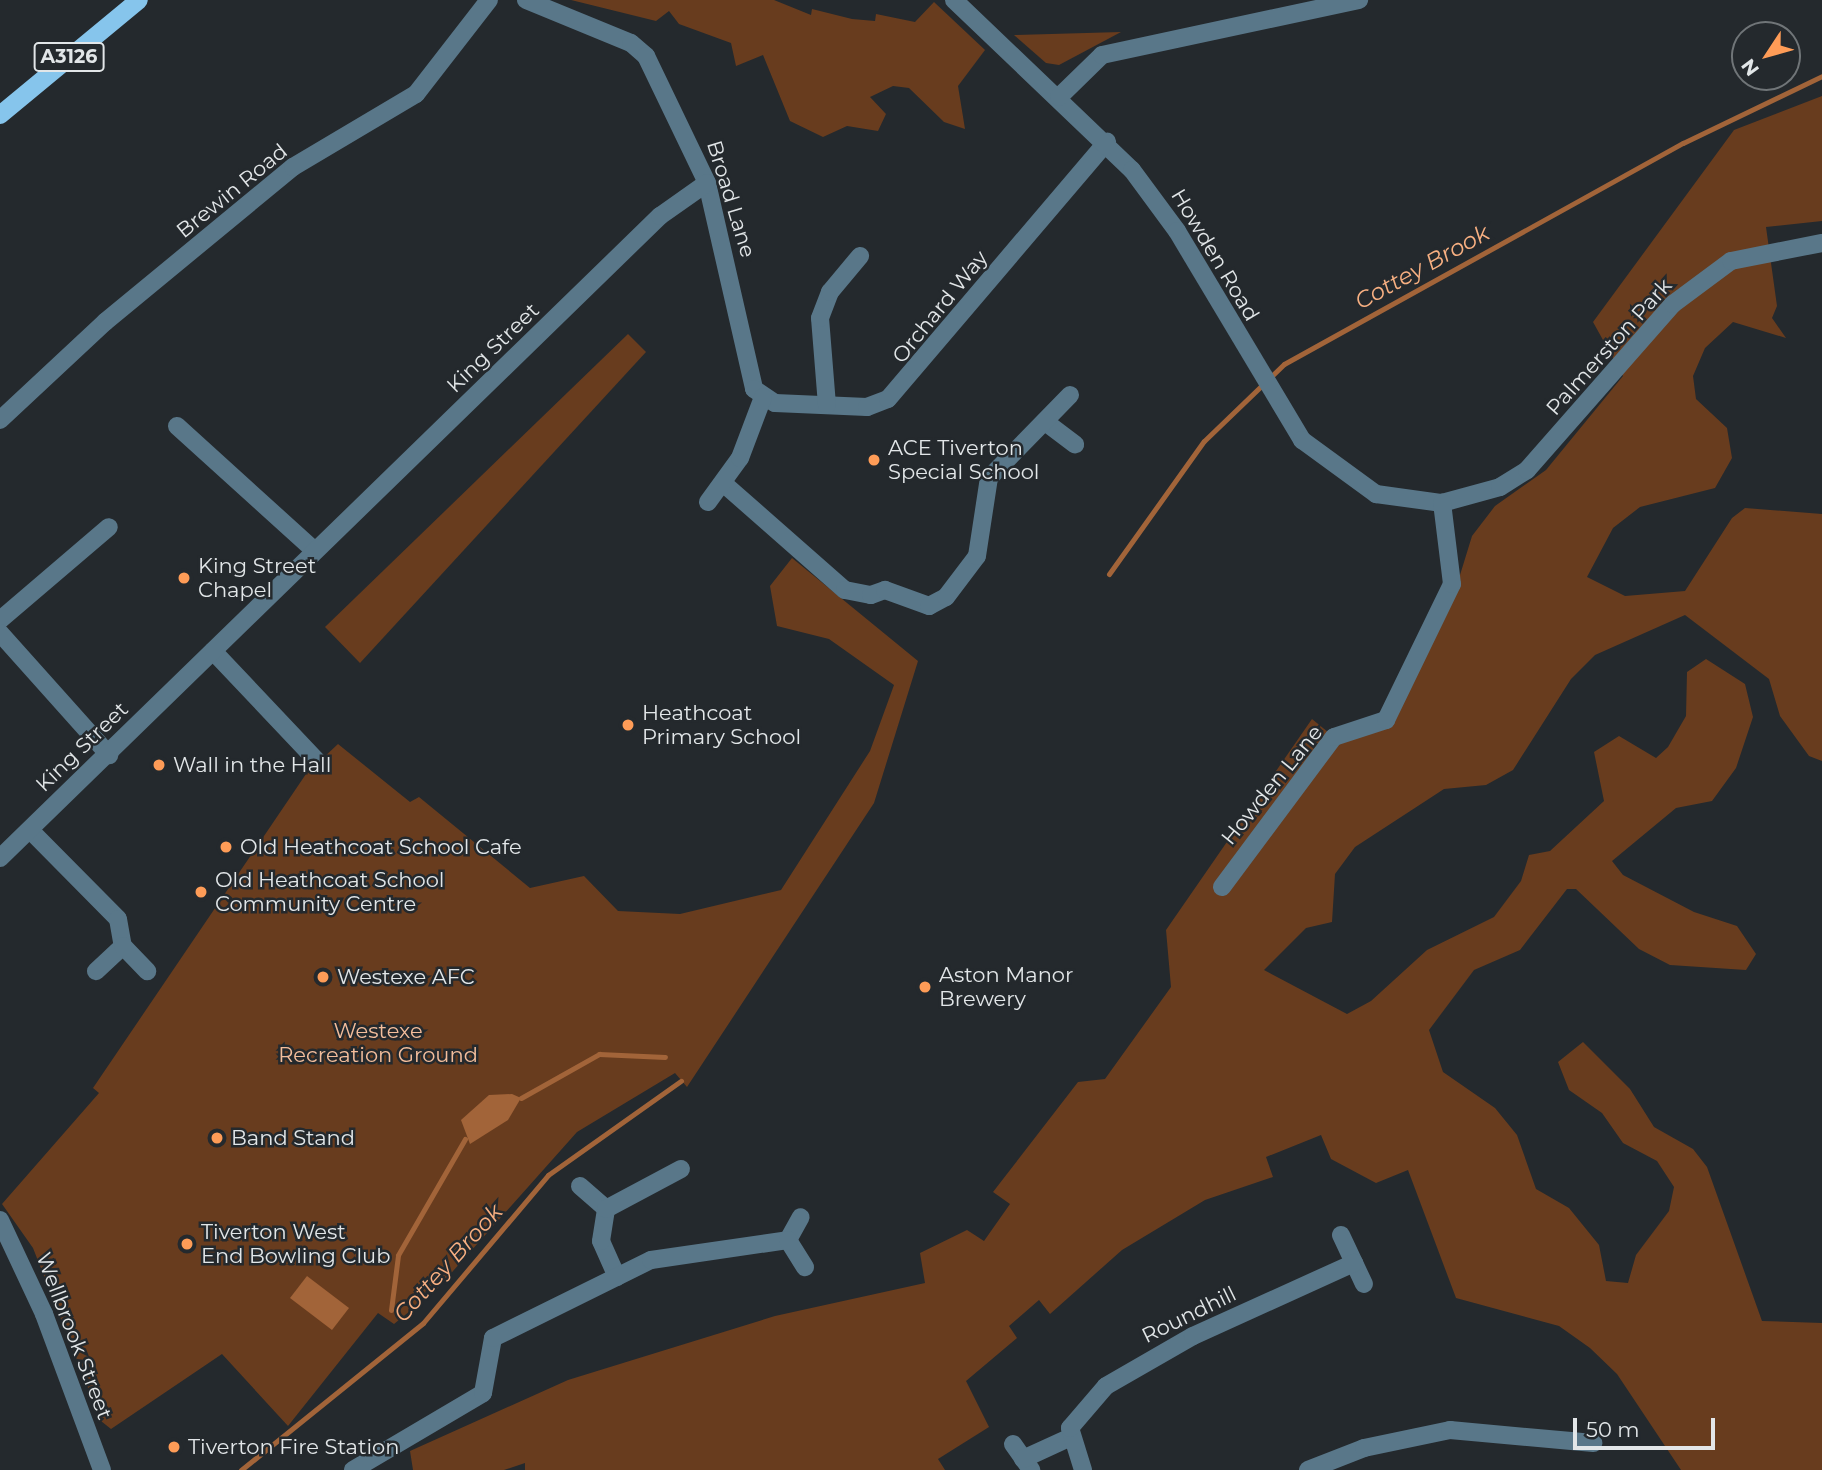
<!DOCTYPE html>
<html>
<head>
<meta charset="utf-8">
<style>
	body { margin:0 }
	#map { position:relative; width:1822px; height:1470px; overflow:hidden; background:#24292d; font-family:Montserrat,sans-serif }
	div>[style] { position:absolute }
	.green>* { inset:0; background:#683c1e }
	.water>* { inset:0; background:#a26439 }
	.stream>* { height:5px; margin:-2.5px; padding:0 2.5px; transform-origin:2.5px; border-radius:2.5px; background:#a26439 }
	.minor>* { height:18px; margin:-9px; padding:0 9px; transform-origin:9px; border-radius:9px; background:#597789 }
	.major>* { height:18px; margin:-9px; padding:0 9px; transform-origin:9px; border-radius:9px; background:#86c5ec }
	.dots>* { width:19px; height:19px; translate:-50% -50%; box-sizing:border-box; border:4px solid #24292d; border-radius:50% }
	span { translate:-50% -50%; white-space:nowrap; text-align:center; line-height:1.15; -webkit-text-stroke:5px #24292d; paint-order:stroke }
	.shield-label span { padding:2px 5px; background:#24292d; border:2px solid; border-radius:5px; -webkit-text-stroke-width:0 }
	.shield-label { font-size:19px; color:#e2e6e8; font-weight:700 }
	.street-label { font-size:21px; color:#e2e6e8 }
	.poi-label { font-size:21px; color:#e2e6e8 }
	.left { translate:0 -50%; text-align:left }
	.park-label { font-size:21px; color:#f4be9c }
	.water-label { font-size:23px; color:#f8b082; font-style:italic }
	.north { position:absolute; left:1731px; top:21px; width:70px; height:70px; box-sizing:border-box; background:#24292d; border:2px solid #707578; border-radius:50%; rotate:234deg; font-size:19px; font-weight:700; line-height:28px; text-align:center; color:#e2e6e8 }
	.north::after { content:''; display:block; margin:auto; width:24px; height:32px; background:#fe9c57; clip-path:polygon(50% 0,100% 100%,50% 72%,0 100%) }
	.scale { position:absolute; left:1573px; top:1418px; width:142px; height:32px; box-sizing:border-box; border:4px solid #e2e6e8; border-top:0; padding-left:9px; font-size:21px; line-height:24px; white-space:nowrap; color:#e2e6e8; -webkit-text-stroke:5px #24292d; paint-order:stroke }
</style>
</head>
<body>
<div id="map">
	<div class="green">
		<i style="clip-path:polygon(571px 0,774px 0,811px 15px,812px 9px,852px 19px,875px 21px,876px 14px,915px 22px,934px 2px,985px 50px,958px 86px,965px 129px,944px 122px,909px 88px,893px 86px,870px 97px,886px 114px,878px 131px,847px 126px,823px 137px,790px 121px,763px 55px,736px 66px,731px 43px,679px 24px,669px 11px,656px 21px)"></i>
		<i style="clip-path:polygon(1121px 32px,1059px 65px,1046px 63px,1014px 35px)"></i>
		<i style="clip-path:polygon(1822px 96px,1822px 221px,1766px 227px,1777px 306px,1772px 318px,1786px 338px,1733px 322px,1705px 348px,1693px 376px,1696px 399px,1727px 428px,1732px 458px,1715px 488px,1640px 507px,1613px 528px,1587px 577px,1625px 596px,1685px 591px,1732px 518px,1745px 508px,1822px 514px,1822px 761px,1809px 756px,1780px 716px,1769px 679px,1685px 615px,1595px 655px,1571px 679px,1513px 770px,1486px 785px,1444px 789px,1355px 847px,1335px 874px,1332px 922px,1306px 928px,1264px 970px,1347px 1014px,1371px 1001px,1427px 950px,1494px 917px,1521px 881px,1529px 855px,1550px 851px,1604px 801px,1594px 752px,1619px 736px,1656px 758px,1668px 747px,1686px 716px,1687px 672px,1706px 659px,1745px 684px,1753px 717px,1736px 768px,1712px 801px,1676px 808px,1612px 861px,1623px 875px,1694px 912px,1737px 926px,1756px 954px,1746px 970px,1670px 965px,1639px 949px,1576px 889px,1567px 889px,1520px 950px,1474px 970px,1429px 1030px,1443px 1072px,1495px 1108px,1517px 1135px,1536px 1189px,1569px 1208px,1599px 1245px,1606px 1281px,1628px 1283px,1636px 1255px,1669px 1211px,1674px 1187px,1657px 1161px,1623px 1143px,1602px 1113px,1569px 1090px,1558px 1062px,1583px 1042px,1630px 1089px,1654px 1127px,1693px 1149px,1707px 1167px,1762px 1321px,1822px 1323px,1822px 1470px,1681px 1470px,1617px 1374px,1590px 1348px,1559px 1326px,1456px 1298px,1408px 1170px,1376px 1183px,1331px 1159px,1321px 1135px,1266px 1157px,1273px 1177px,1205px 1200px,1122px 1250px,1050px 1314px,1039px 1300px,1009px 1326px,1017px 1338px,966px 1381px,989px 1427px,938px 1459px,945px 1470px,525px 1470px,525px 1463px,504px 1470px,413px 1470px,410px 1451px,568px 1380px,775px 1316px,925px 1283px,920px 1253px,967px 1230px,984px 1241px,1010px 1204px,993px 1192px,1078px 1082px,1105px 1079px,1171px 987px,1166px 930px,1312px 719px,1334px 737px,1386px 720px,1460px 575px,1472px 536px,1495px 506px,1546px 470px,1623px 376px,1593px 322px,1734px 130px)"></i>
		<i style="clip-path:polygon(628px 334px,646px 352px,360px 663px,325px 627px)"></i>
		<i style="clip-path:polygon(792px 558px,918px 661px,874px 803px,687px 1087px,675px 1073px,577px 1132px,437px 1289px,394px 1324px,378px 1313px,288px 1426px,222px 1354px,111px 1429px,101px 1421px,33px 1248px,2px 1204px,99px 1093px,93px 1088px,306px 774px,338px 744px,410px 802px,419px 797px,530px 888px,584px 876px,618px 911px,680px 914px,781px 890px,870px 751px,894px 685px,829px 639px,777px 626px,770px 586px)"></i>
	</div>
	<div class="water">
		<i style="clip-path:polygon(512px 1094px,521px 1098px,508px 1120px,470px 1144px,461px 1120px,489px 1095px)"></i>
		<i style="clip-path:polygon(307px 1276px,349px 1308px,332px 1330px,290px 1298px)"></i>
	</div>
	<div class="stream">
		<i style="left:1109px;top:574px;width:163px;rotate:-54.5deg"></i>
		<i style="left:1204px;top:441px;width:111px;rotate:-43.9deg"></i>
		<i style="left:1284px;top:364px;width:456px;rotate:-29deg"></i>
		<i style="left:1683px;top:143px;width:154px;rotate:-25.7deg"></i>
		<i style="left:521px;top:1098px;width:90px;rotate:-29.4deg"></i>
		<i style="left:599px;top:1054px;width:66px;rotate:2.6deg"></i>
		<i style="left:391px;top:1310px;width:55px;rotate:-82.7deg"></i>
		<i style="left:398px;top:1255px;width:134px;rotate:-60deg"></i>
		<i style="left:241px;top:1470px;width:234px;rotate:-38.9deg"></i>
		<i style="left:423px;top:1323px;width:194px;rotate:-49.8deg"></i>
		<i style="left:548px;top:1175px;width:163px;rotate:-35.3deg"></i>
	</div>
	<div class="minor">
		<i style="left:526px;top:0;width:113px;rotate:22.3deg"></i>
		<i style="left:631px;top:43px;width:20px;rotate:41deg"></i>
		<i style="left:646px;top:56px;width:141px;rotate:64.3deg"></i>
		<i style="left:707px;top:183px;width:211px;rotate:77.1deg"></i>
		<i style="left:754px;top:389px;width:25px;rotate:34deg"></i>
		<i style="left:775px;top:403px;width:92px;rotate:2.5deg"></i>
		<i style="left:867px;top:407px;width:22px;rotate:-21deg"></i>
		<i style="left:888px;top:399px;width:338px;rotate:-49.6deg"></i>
		<i style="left:954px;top:0;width:246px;rotate:43.7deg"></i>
		<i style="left:1132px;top:170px;width:76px;rotate:53.6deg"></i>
		<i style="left:1177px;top:231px;width:244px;rotate:59.1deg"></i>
		<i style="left:1302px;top:440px;width:92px;rotate:36.1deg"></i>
		<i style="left:1376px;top:494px;width:67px;rotate:7.8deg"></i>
		<i style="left:1442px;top:503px;width:60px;rotate:-15.4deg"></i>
		<i style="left:1500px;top:487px;width:32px;rotate:-32deg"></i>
		<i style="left:1527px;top:470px;width:221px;rotate:-48.7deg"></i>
		<i style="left:1673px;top:304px;width:72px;rotate:-36.6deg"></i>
		<i style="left:1731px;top:261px;width:93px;rotate:-11.2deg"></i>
		<i style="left:1059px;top:97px;width:60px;rotate:-44.3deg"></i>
		<i style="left:1102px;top:55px;width:263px;rotate:-12.1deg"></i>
		<i style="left:827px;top:405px;width:87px;rotate:-94.6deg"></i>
		<i style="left:820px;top:318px;width:28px;rotate:-69deg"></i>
		<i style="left:830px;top:292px;width:47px;rotate:-50.2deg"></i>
		<i style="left:0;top:420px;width:144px;rotate:-43deg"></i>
		<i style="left:105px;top:322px;width:244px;rotate:-39.5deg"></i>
		<i style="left:293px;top:167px;width:143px;rotate:-30.7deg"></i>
		<i style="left:416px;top:94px;width:119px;rotate:-52.2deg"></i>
		<i style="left:1048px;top:424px;width:34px;rotate:37deg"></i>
		<i style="left:177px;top:426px;width:186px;rotate:42.2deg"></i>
		<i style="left:723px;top:483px;width:162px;rotate:41.3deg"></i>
		<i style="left:845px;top:590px;width:26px;rotate:11deg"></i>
		<i style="left:871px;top:595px;width:15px;rotate:-20deg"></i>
		<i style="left:885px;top:590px;width:47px;rotate:20deg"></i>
		<i style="left:929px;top:606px;width:19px;rotate:-28deg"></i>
		<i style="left:946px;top:597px;width:51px;rotate:-52.9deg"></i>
		<i style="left:977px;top:556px;width:79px;rotate:-81.3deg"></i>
		<i style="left:989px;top:478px;width:116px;rotate:-45.7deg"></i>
		<i style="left:708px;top:502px;width:54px;rotate:-54deg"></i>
		<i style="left:740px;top:458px;width:65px;rotate:-69.3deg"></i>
		<i style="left:0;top:620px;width:143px;rotate:-40.5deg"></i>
		<i style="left:0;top:633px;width:164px;rotate:48.2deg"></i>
		<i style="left:213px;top:651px;width:153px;rotate:46.6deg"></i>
		<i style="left:30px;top:830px;width:125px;rotate:45.3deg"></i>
		<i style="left:118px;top:919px;width:27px;rotate:80deg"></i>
		<i style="left:123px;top:946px;width:37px;rotate:137deg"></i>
		<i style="left:0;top:858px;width:921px;rotate:-44.21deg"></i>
		<i style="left:660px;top:216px;width:57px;rotate:-35.1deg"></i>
		<i style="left:1222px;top:887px;width:187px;rotate:-53.3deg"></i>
		<i style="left:1334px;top:737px;width:55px;rotate:-18.1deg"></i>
		<i style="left:1386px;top:720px;width:151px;rotate:-64.1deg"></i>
		<i style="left:1452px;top:584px;width:82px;rotate:-97deg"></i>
		<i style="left:123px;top:946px;width:35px;rotate:46deg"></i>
		<i style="left:580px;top:1186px;width:35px;rotate:41deg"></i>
		<i style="left:0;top:1220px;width:104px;rotate:64.9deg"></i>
		<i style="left:44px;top:1314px;width:166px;rotate:69.6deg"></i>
		<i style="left:1341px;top:1235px;width:54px;rotate:64.9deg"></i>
		<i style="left:788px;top:1240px;width:26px;rotate:-61deg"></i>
		<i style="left:617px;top:1277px;width:39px;rotate:-114deg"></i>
		<i style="left:601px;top:1241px;width:32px;rotate:-81deg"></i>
		<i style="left:606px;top:1209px;width:85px;rotate:-28.1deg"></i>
		<i style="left:1013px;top:1444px;width:32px;rotate:55deg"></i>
		<i style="left:1023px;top:1459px;width:53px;rotate:-24.6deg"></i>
		<i style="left:353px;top:1470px;width:151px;rotate:-30.6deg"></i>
		<i style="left:483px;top:1393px;width:56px;rotate:-79.7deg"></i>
		<i style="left:493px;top:1338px;width:176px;rotate:-26.3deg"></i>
		<i style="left:651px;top:1260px;width:138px;rotate:-8.3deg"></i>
		<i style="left:788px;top:1240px;width:32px;rotate:58deg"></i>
		<i style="left:1083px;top:1470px;width:44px;rotate:-107.2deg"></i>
		<i style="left:1070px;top:1428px;width:55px;rotate:-49.4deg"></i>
		<i style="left:1106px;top:1386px;width:100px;rotate:-29.9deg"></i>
		<i style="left:1193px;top:1336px;width:177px;rotate:-24.4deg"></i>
		<i style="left:1308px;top:1470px;width:60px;rotate:-21.4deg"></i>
		<i style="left:1364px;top:1448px;width:88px;rotate:-11.8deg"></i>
		<i style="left:1450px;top:1430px;width:144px;rotate:5.2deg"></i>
	</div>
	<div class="major">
		<i style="left:0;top:115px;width:180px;rotate:-39.6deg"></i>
	</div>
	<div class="dots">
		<i style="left:874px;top:460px;background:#fe9c57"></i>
		<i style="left:184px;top:578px;background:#fe9c57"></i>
		<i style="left:628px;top:725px;background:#fe9c57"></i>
		<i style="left:159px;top:765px;background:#fe9c57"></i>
		<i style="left:226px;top:847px;background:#fe9c57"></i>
		<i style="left:201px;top:892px;background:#fe9c57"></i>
		<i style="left:323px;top:977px;background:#fe9c57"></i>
		<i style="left:925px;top:987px;background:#fe9c57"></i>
		<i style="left:217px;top:1138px;background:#fe9c57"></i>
		<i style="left:187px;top:1244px;background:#fe9c57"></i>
		<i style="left:174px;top:1447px;background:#fe9c57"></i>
	</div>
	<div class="shield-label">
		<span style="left:69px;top:57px">A3126</span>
	</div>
	<div class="street-label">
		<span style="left:232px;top:191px;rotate:-39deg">Brewin Road</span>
		<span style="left:731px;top:199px;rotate:73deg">Broad Lane</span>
		<span style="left:1215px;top:255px;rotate:59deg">Howden Road</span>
		<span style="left:940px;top:307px;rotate:-51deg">Orchard Way</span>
		<span style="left:1609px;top:347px;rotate:-48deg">Palmerston Park</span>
		<span style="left:493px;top:348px;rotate:-44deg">King Street</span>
		<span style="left:82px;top:747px;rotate:-44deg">King Street</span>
		<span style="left:1272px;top:785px;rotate:-51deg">Howden Lane</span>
		<span style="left:1189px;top:1315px;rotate:-26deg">Roundhill</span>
		<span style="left:74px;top:1336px;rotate:69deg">Wellbrook Street</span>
	</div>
	<div class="poi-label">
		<span class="left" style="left:888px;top:460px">ACE Tiverton<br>Special School</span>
		<span class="left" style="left:198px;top:578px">King Street<br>Chapel</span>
		<span class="left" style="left:642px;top:725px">Heathcoat<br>Primary School</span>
		<span class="left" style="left:173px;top:765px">Wall in the Hall</span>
		<span class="left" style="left:240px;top:847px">Old Heathcoat School Cafe</span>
		<span class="left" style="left:215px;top:892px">Old Heathcoat School<br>Community Centre</span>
		<span class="left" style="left:939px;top:987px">Aston Manor<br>Brewery</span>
		<span class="left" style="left:337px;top:977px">Westexe AFC</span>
		<span class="left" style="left:231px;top:1138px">Band Stand</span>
		<span class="left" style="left:201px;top:1244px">Tiverton West<br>End Bowling Club</span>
		<span class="left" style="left:188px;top:1447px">Tiverton Fire Station</span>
	</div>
	<div class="park-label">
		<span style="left:378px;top:1043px">Westexe<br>Recreation Ground</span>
	</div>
	<div class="water-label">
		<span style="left:1422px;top:267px;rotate:-29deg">Cottey Brook</span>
		<span style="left:448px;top:1263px;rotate:-48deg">Cottey Brook</span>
	</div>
	<div class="north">N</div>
	<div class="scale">50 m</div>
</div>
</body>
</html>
